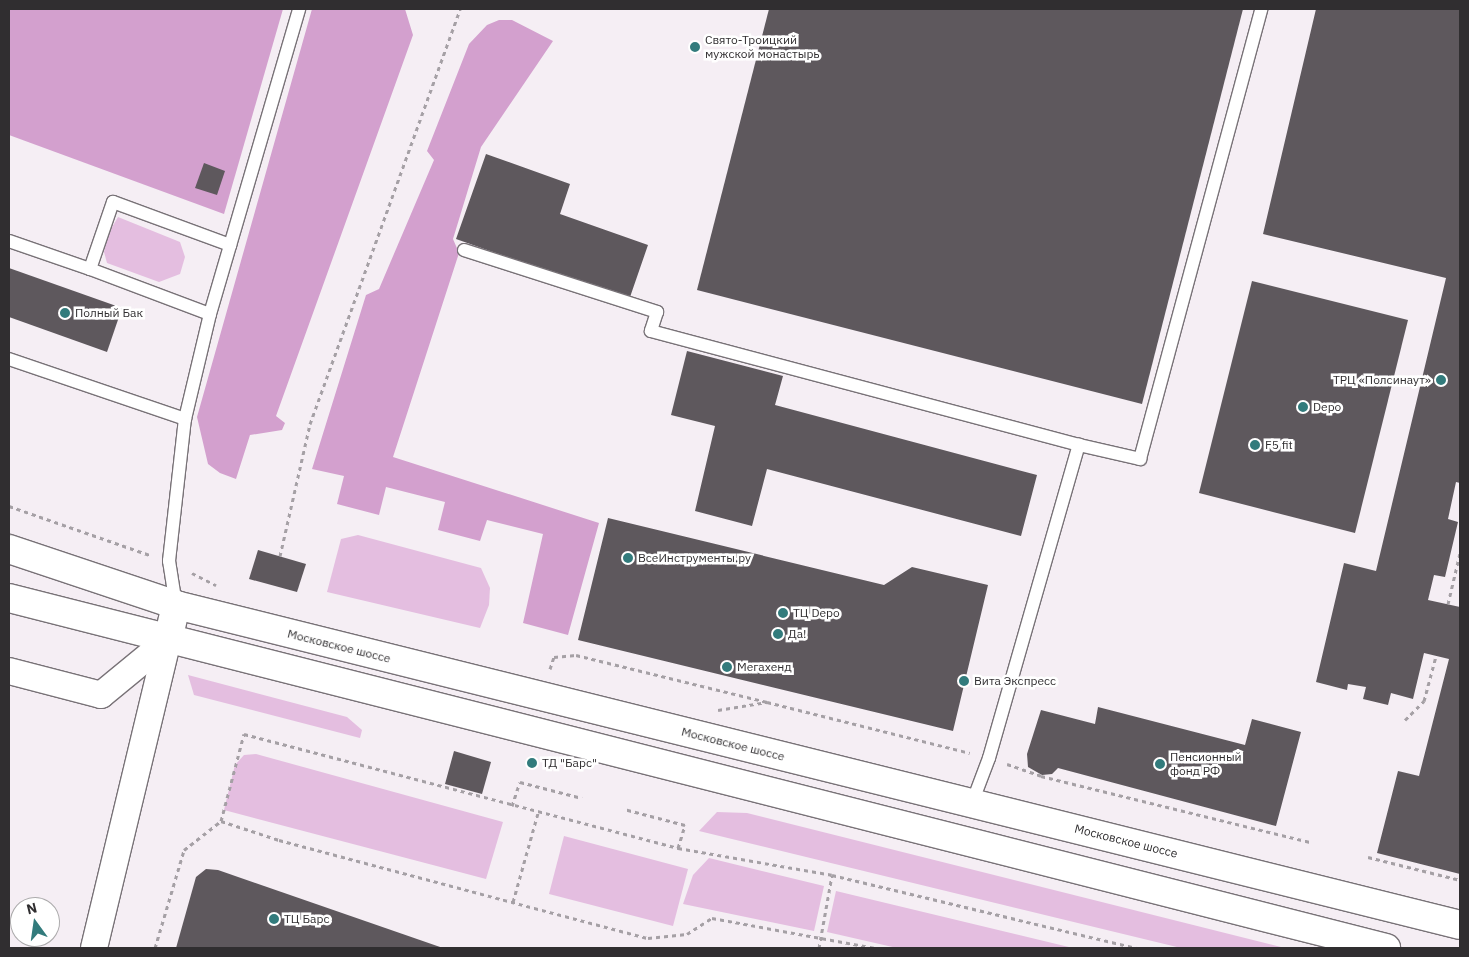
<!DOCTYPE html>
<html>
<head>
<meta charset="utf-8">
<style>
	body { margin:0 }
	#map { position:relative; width:1469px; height:957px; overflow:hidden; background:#f5eef4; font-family:"IBM Plex Sans",sans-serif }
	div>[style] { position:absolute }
	.green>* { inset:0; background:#e4bee0 }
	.forest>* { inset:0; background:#d3a0ce }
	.building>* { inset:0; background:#5e585d }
	.path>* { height:3px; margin-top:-1.5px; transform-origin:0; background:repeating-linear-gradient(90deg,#a5a0a5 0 4px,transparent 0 8px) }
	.roads { filter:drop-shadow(1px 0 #787277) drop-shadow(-1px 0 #787277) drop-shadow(0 1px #787277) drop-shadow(0 -1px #787277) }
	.lane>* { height:12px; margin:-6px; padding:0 6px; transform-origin:6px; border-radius:6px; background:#fff }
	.street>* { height:26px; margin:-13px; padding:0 13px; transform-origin:13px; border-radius:13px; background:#fff }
	.secondary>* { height:28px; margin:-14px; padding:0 14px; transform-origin:14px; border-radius:14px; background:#fff }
	.primary>* { height:28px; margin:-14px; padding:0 14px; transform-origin:14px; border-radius:14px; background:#fff }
	.dots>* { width:14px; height:14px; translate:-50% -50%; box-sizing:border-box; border:2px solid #fff; border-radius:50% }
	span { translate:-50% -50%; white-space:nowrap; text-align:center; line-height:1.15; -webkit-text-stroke:5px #fff; paint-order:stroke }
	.poi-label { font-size:12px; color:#302e30 }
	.left { translate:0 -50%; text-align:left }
	.right { translate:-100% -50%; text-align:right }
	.street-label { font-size:12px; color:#302e30 }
	.frame { position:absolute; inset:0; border:10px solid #302e30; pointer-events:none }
	.north { position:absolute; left:10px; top:897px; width:50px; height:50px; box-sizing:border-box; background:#fff; border:1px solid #acabac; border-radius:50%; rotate:346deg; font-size:14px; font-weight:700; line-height:20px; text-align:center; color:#302e30 }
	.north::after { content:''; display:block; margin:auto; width:18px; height:22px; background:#327b7c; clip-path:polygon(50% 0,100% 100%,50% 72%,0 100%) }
</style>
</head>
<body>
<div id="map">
	<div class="green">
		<i style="clip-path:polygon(118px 217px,180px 242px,185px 257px,180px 274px,159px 282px,107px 263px,104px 252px,108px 234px)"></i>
		<i style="clip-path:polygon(358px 535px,481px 568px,490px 588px,489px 605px,480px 628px,327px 592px,341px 539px)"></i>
		<i style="clip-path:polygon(188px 675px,347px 717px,362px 730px,360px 738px,194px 695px)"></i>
		<i style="clip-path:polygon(256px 754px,503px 822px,486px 879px,224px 810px,235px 765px,244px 755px)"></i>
		<i style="clip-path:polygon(717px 812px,747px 813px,1285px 948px,1181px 948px,699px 831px)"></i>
		<i style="clip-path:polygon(564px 836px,688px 869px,673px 926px,549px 894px)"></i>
		<i style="clip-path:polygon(709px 858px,824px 886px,814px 931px,683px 904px,693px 875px)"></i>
		<i style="clip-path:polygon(836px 891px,1073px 948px,897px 948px,827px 932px)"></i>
	</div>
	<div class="forest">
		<i style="clip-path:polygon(9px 9px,283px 9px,224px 214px,9px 135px)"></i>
		<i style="clip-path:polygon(312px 9px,405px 9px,413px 35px,276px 416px,285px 423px,282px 430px,250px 435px,236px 479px,220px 473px,208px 464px,197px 417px)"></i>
		<i style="clip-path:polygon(499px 20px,512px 20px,553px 41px,481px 147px,453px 239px,459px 253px,393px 457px,599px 523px,568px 635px,523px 623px,543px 534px,487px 520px,480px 541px,438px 530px,445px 502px,386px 487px,379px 515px,337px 504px,344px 476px,312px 469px,366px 295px,379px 289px,434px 160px,427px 151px,469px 44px,487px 25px)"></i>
	</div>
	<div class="building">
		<i style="clip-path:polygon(769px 9px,1243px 9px,1142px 404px,697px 290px)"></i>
		<i style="clip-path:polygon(1316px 9px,1460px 9px,1460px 483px,1456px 482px,1448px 519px,1458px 522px,1445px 577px,1434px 575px,1428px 600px,1460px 607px,1460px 874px,1377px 853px,1398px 771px,1419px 776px,1449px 659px,1424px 653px,1413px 699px,1391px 693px,1388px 705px,1363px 699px,1366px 687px,1348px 684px,1347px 690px,1316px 682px,1344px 563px,1376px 571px,1446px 278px,1263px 234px)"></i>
		<i style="clip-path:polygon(486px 154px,570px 184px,560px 214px,648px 245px,629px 300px,456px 239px)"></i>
		<i style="clip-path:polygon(204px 163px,225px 171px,217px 195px,195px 188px)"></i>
		<i style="clip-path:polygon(9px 268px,122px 308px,107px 352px,9px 317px)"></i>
		<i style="clip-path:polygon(1252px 281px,1408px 320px,1355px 533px,1199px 493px)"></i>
		<i style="clip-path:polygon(687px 351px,783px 376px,775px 405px,1037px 475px,1021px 536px,767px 469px,752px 526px,695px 511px,715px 426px,671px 415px)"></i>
		<i style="clip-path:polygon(608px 518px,884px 585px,912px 567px,988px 585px,953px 731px,578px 640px)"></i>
		<i style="clip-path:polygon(258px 550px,306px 564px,297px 592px,249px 579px)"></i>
		<i style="clip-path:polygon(1098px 707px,1245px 745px,1252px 719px,1301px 732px,1276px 826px,1058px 768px,1052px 774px,1042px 775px,1028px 767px,1027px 754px,1041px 710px,1095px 724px)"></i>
		<i style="clip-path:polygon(454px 751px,491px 762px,482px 794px,445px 784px)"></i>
		<i style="clip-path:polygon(206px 869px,218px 870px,443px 948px,176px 948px,196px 877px)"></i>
	</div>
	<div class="path">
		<i style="left:9px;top:506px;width:149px;rotate:19.2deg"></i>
		<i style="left:280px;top:556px;width:135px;rotate:-77.2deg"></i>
		<i style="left:310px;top:424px;width:441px;rotate:-70.1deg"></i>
		<i style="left:192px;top:573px;width:27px;rotate:27deg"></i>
		<i style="left:1448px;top:604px;width:52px;rotate:-76.8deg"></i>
		<i style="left:550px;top:669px;width:13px;rotate:-72deg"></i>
		<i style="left:554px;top:657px;width:22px;rotate:-5deg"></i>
		<i style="left:576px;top:655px;width:197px;rotate:13.8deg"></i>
		<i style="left:718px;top:710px;width:50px;rotate:-9.3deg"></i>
		<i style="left:767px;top:702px;width:209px;rotate:14.1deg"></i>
		<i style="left:1405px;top:720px;width:27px;rotate:-45deg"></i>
		<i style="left:1424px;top:701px;width:47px;rotate:-75.1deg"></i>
		<i style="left:1007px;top:764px;width:36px;rotate:19deg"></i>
		<i style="left:1041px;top:776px;width:277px;rotate:13.8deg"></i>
		<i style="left:512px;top:806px;width:25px;rotate:-72deg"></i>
		<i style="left:520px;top:782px;width:64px;rotate:14.5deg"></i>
		<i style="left:221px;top:821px;width:61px;rotate:18.1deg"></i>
		<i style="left:279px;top:840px;width:382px;rotate:14.9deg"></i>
		<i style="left:648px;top:938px;width:39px;rotate:-6deg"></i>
		<i style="left:687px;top:934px;width:30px;rotate:-33deg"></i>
		<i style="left:712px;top:918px;width:166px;rotate:10.4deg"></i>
		<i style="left:678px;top:848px;width:156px;rotate:9.9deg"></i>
		<i style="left:832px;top:875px;width:313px;rotate:13.5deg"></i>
		<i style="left:1368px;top:857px;width:95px;rotate:14deg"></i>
		<i style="left:513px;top:902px;width:92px;rotate:-74.3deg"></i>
		<i style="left:155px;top:948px;width:102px;rotate:-73.5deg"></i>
		<i style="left:184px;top:850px;width:47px;rotate:-38.1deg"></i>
		<i style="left:221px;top:821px;width:90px;rotate:-75.2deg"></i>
		<i style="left:244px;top:734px;width:449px;rotate:14.7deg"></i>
		<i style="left:678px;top:848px;width:24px;rotate:-73deg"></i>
		<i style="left:685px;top:825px;width:63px;rotate:-165.3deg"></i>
		<i style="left:819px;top:948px;width:74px;rotate:-79.9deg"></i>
	</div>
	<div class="roads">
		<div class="lane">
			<i style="left:9px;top:241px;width:86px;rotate:19.1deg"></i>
			<i style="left:90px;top:269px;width:71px;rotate:-71.1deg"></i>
			<i style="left:113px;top:202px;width:125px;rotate:20.2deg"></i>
			<i style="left:464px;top:250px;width:203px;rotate:17.8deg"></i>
			<i style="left:657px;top:312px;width:20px;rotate:108deg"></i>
			<i style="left:651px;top:331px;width:443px;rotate:14.9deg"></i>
			<i style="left:90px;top:269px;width:128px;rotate:20.6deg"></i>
			<i style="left:9px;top:359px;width:186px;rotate:18.8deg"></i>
			<i style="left:176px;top:605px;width:45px;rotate:-99deg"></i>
			<i style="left:169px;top:561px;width:143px;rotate:-83.6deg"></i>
			<i style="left:185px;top:419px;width:108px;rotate:-76.6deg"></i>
			<i style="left:210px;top:314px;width:318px;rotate:-73.7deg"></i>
			<i style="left:972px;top:803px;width:48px;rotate:-69.3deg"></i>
			<i style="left:989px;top:758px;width:326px;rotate:-74deg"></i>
			<i style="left:1079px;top:445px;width:63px;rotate:12.9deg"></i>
			<i style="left:1140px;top:459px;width:466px;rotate:-74.9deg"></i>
		</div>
		<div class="street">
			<i style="left:9px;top:671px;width:95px;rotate:14.6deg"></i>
			<i style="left:101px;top:695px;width:87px;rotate:-39.4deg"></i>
			<i style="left:94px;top:948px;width:317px;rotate:-76.5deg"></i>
		</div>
		<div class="secondary">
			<i style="left:168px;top:640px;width:36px;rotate:-77deg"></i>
		</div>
		<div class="primary">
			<i style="left:9px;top:549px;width:176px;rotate:18.5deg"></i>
			<i style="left:176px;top:605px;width:1323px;rotate:13.99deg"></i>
			<i style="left:9px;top:598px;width:1421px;rotate:14.26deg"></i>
		</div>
	</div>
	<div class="dots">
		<i style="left:695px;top:47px;background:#327b7c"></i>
		<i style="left:65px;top:313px;background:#327b7c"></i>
		<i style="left:1441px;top:380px;background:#327b7c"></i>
		<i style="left:1303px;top:407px;background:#327b7c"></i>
		<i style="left:1255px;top:445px;background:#327b7c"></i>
		<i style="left:628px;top:558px;background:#327b7c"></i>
		<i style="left:783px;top:613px;background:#327b7c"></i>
		<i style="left:778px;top:634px;background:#327b7c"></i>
		<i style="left:727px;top:667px;background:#327b7c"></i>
		<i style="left:964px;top:681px;background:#327b7c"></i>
		<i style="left:532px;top:763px;background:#327b7c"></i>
		<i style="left:1160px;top:764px;background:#327b7c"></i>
		<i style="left:274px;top:919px;background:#327b7c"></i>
	</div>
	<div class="poi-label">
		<span class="left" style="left:705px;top:47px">Свято-Троицкий<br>мужской монастырь</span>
		<span class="left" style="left:75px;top:313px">Полный Бак</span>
		<span class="right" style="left:1431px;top:380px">ТРЦ «Полсинаут»</span>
		<span class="left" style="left:1313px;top:407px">Depo</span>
		<span class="left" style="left:1265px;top:445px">F5 fit</span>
		<span class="left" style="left:638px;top:558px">ВсеИнструменты.ру</span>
		<span class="left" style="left:793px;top:613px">ТЦ Depo</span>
		<span class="left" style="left:788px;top:634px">Да!</span>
		<span class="left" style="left:737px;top:667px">Мегахенд</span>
		<span class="left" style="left:974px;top:681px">Вита Экспресс</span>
		<span class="left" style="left:1170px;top:764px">Пенсионный<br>фонд РФ</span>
		<span class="left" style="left:542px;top:763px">ТД "Барс"</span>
		<span class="left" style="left:284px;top:919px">ТЦ Барс</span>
	</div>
	<div class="street-label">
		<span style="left:339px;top:646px;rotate:14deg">Московское шоссе</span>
		<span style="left:733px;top:744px;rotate:14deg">Московское шоссе</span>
		<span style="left:1126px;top:841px;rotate:14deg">Московское шоссе</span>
	</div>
	<div class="frame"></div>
	<div class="north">N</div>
</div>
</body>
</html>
